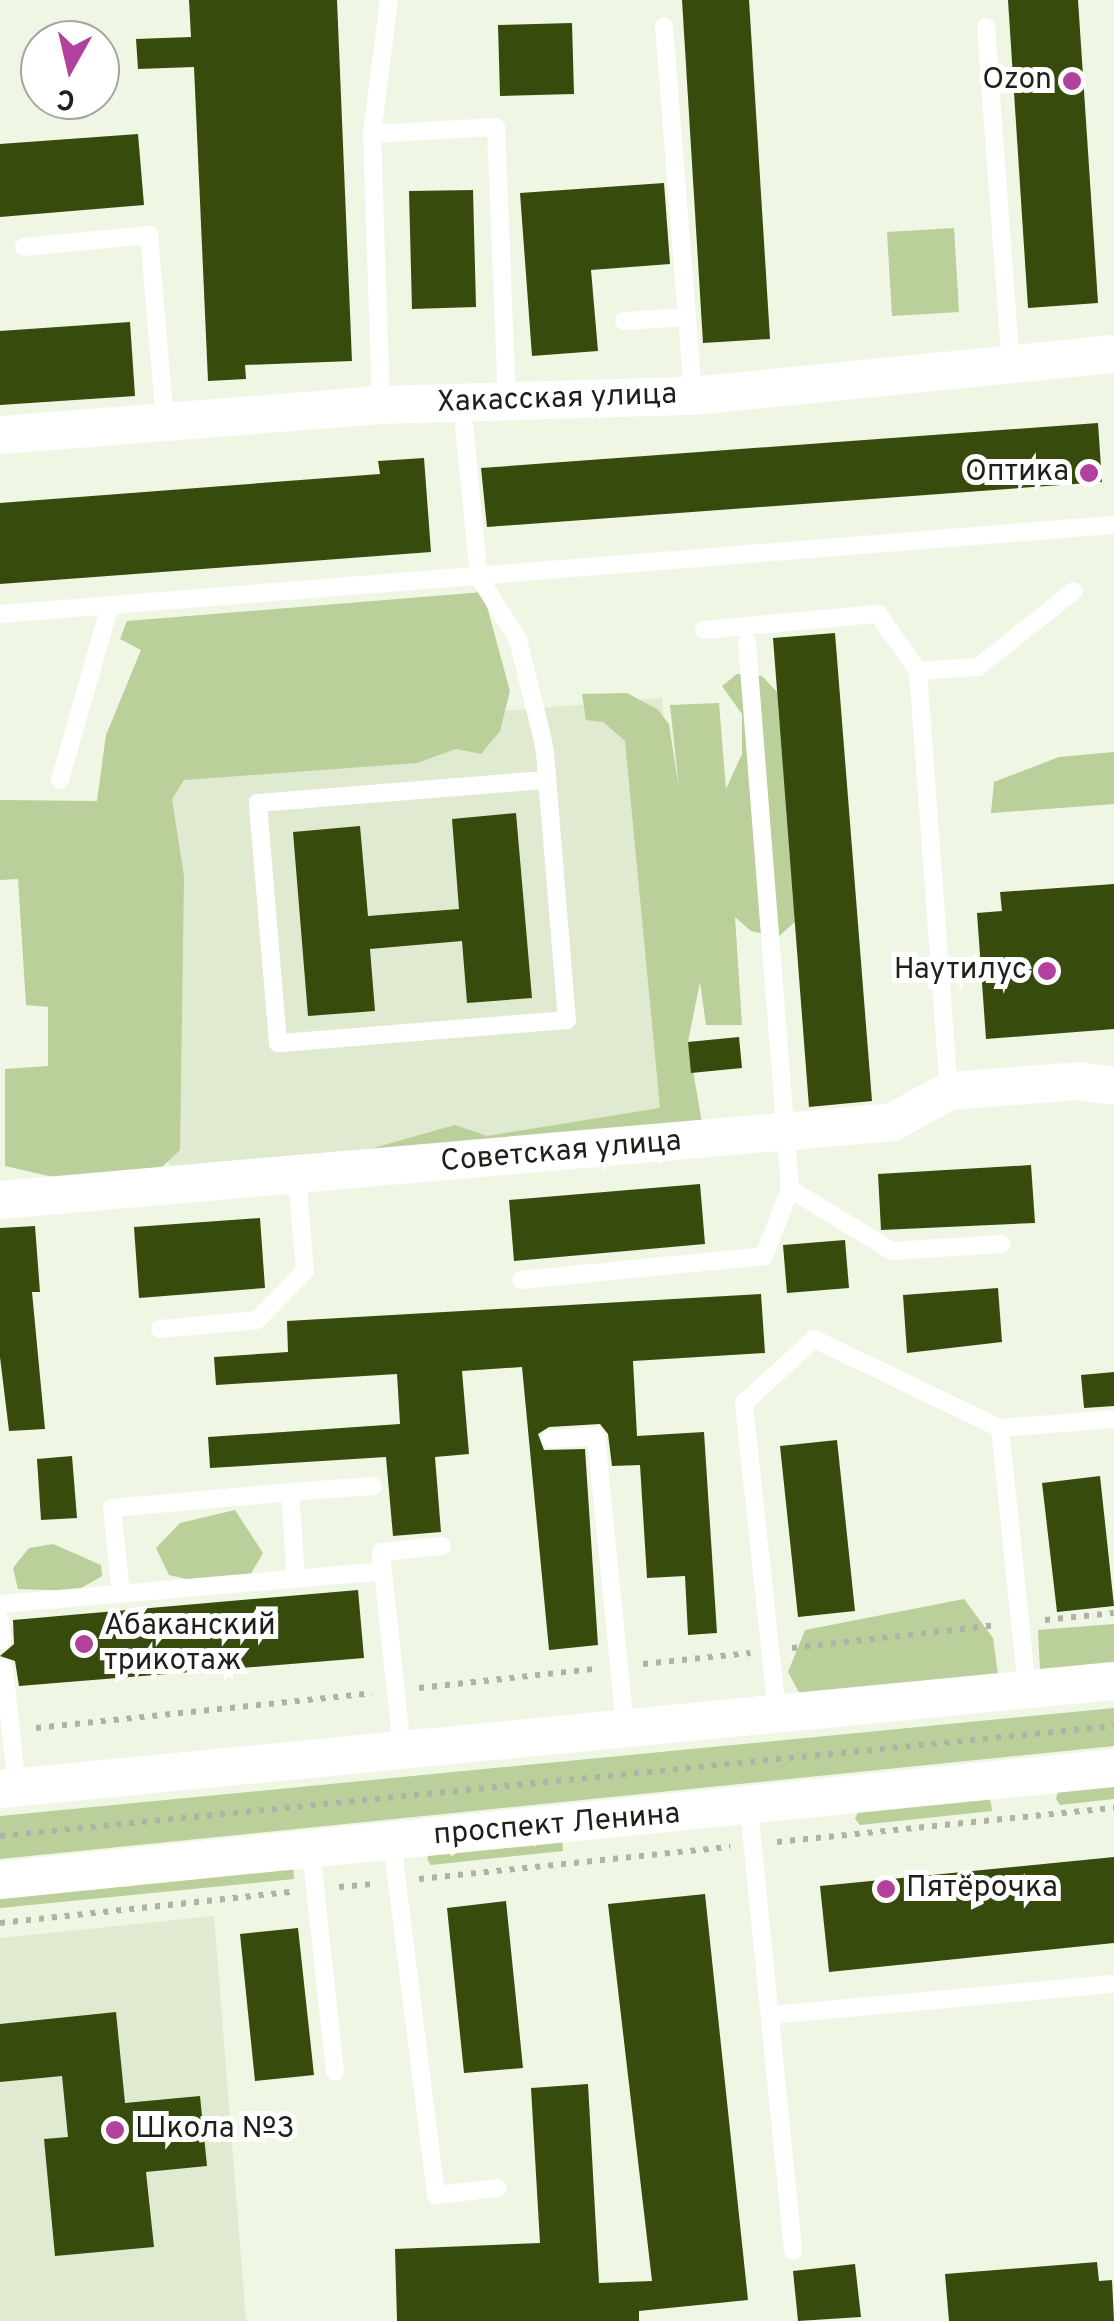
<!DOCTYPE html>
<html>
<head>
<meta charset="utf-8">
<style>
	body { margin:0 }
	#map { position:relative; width:1114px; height:2321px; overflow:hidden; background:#eff6e4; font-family:Overpass,sans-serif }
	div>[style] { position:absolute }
	.built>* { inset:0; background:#e0ead1 }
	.green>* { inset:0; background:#bacf9a }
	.building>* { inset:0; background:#374b0d }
	.path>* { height:6px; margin-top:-3px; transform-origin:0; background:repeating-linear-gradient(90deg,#aeb4a5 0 5px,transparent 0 13px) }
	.lane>* { height:18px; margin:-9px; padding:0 9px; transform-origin:9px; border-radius:9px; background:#fff }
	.street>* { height:38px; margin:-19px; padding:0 19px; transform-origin:19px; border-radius:19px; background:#fff }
	.dots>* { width:28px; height:28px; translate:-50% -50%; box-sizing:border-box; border:5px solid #fff; border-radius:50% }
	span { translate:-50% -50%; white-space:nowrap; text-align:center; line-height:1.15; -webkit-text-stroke:10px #fff; paint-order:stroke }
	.poi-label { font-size:30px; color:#1e201a }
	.right { translate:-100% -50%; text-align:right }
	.left { translate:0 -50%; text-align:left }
	.street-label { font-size:30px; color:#1e201a }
	.north { position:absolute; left:20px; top:20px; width:100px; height:100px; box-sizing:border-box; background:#fff; border:2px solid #a5a6a3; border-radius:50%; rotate:188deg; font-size:28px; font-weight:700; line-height:40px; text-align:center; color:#1e201a }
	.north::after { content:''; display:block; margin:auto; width:35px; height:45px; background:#b1419c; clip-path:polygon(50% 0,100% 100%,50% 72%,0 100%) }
</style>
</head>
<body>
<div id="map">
	<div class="built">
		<i style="clip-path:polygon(662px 698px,695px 1131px,170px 1181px,133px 741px)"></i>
		<i style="clip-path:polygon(214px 1916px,246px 2321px,0 2321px,0 1938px)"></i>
	</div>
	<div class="green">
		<i style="clip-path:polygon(954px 228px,959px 312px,892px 316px,887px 232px)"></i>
		<i style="clip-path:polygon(483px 592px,510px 691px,500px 731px,481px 754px,456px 749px,417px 763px,184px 780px,172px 799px,184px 876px,180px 1150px,146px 1182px,110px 1190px,5px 1166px,5px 1069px,48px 1066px,48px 1007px,26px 1005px,18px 879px,0 880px,0 800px,97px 801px,106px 735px,141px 650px,120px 639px,127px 621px)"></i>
		<i style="clip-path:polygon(737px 674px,762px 676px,777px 692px,796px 921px,778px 937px,751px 931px,735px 917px,742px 1025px,706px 1025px,700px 982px,688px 1042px,704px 1134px,352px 1154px,455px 1125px,487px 1136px,660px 1108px,625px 741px,603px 722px,586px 720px,582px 694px,627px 693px,657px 709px,669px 724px,679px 789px,670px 705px,719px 703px,726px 789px,742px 754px,742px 714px,722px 686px)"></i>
		<i style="clip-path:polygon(1114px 752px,1114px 804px,991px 813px,994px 782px,1059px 757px)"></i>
		<i style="clip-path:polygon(235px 1510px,263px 1553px,249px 1577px,195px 1581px,169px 1575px,156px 1548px,180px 1523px)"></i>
		<i style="clip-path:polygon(53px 1544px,101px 1565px,102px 1576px,76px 1591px,18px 1589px,13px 1568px,29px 1548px)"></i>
		<i style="clip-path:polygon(964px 1599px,993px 1638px,999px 1682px,803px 1700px,788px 1672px,805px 1630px)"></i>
		<i style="clip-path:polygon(1114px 1624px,1114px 1664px,1040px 1671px,1038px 1630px)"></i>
		<i style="clip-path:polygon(1114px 1708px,1114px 1746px,0 1859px,0 1816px)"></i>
		<i style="clip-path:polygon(1114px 1786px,1114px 1799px,1060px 1805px,1056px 1799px,1058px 1791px)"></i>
		<i style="clip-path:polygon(990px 1798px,992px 1811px,860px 1825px,855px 1819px,858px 1812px)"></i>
		<i style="clip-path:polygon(562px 1838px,563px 1851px,431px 1865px,427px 1859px,430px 1852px)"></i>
		<i style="clip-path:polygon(293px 1866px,294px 1879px,0 1908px,0 1895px)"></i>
	</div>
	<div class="building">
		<i style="clip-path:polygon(189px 0,337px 0,352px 361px,245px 365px,246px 379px,208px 381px,194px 67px,138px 69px,136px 39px,191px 37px)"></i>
		<i style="clip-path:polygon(682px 0,749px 0,770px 339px,703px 343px)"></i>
		<i style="clip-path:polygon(1008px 0,1078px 0,1098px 303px,1028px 308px)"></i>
		<i style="clip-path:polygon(572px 23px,574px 94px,500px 96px,498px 25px)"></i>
		<i style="clip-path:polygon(138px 134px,144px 205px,0 217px,0 144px)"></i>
		<i style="clip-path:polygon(664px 183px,670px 264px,591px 270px,598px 351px,532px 356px,520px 193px)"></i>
		<i style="clip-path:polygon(473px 190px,476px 307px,412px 309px,409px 191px)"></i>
		<i style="clip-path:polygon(130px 322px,135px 396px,0 405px,0 331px)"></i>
		<i style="clip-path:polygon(1098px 423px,1102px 482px,487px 527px,481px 468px)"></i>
		<i style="clip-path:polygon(424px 458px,431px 552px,0 584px,0 503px,380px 474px,378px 461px)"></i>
		<i style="clip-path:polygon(835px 633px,872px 1101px,809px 1107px,773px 638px)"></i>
		<i style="clip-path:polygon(516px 813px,532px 998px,467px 1003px,462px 941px,370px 949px,375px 1011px,308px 1016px,293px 832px,360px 826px,368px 916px,459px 909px,452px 819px)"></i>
		<i style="clip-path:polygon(1114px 884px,1114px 1029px,986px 1039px,977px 913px,1002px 911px,1000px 892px)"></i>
		<i style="clip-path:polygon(739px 1037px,742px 1068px,691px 1073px,688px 1042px)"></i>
		<i style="clip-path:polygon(1031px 1165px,1035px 1223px,881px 1230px,878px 1174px)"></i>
		<i style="clip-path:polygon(700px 1184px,705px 1244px,514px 1261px,509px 1200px)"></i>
		<i style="clip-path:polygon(260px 1218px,265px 1288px,139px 1298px,134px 1227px)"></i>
		<i style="clip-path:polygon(35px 1226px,40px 1292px,32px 1292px,45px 1429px,9px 1431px,0 1357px,0 1228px)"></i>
		<i style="clip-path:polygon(845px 1240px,849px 1288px,787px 1293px,783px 1245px)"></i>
		<i style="clip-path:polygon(998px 1288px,1002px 1342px,907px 1353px,903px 1295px)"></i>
		<i style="clip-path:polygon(761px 1294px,765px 1353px,633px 1361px,637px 1436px,704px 1432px,717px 1633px,688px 1635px,685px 1576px,647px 1578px,640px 1465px,612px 1466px,608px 1434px,600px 1424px,549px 1427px,538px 1434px,544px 1450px,585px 1449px,598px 1645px,549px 1650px,522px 1367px,462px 1371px,469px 1454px,435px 1457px,441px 1532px,393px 1536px,386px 1457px,210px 1468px,208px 1437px,400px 1424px,397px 1374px,216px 1385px,214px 1357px,288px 1352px,287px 1321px)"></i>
		<i style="clip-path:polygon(1114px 1372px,1114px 1406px,1084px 1408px,1081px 1375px)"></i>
		<i style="clip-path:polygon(837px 1440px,855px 1611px,798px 1617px,780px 1446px)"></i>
		<i style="clip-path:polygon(72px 1456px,77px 1518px,41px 1520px,37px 1459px)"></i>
		<i style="clip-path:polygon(1100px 1476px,1114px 1606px,1057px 1612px,1042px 1483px)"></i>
		<i style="clip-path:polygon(358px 1590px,364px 1658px,19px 1686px,15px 1661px,0 1656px,14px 1644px,13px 1620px)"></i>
		<i style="clip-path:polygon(1114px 1857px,1114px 1943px,829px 1972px,820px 1886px)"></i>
		<i style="clip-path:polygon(705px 1894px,748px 2300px,639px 2311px,639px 2321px,397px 2321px,395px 2249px,540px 2243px,531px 2088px,588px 2084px,599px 2283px,652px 2281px,608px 1904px)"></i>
		<i style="clip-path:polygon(506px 1901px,523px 2068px,464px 2073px,447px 1908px)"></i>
		<i style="clip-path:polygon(298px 1928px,314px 2075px,255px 2081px,240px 1934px)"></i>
		<i style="clip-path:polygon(116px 2012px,125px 2103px,200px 2096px,207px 2166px,146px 2172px,154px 2247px,55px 2256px,44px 2139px,68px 2137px,62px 2076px,0 2082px,0 2024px)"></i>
		<i style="clip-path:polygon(1097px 2262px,1099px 2281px,1112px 2280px,1114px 2321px,949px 2321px,945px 2274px)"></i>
		<i style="clip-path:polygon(855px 2264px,861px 2317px,798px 2321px,793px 2271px)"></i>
	</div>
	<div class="path">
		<i style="left:1045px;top:1620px;width:69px;rotate:-5.8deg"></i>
		<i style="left:792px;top:1648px;width:207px;rotate:-6.4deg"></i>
		<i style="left:643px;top:1664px;width:108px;rotate:-5.9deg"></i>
		<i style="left:419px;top:1688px;width:177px;rotate:-6.2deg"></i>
		<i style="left:36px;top:1728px;width:338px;rotate:-5.9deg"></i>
		<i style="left:0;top:1836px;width:1119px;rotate:-5.64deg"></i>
		<i style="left:777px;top:1842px;width:339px;rotate:-5.8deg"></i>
		<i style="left:419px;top:1879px;width:313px;rotate:-5.9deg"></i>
		<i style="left:339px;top:1887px;width:33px;rotate:-5deg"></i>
		<i style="left:0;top:1923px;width:294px;rotate:-6.1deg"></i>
	</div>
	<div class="lane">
		<i style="left:664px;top:26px;width:371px;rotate:85.5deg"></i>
		<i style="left:986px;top:27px;width:341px;rotate:85.8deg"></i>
		<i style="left:372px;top:134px;width:124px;rotate:-3.2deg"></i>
		<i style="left:496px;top:127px;width:277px;rotate:87.7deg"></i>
		<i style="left:24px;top:247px;width:126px;rotate:-5.5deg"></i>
		<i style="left:149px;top:235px;width:188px;rotate:85.1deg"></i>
		<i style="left:624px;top:321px;width:63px;rotate:-3.6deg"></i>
		<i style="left:381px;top:405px;width:271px;rotate:-91.9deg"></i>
		<i style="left:372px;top:134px;width:135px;rotate:-82.8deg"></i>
		<i style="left:462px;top:405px;width:173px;rotate:84.4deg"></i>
		<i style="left:479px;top:577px;width:74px;rotate:58.2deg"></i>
		<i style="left:518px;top:640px;width:99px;rotate:76deg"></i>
		<i style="left:542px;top:736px;width:17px;rotate:80deg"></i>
		<i style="left:545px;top:753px;width:268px;rotate:85.3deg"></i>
		<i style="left:567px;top:1020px;width:290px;rotate:175.4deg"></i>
		<i style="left:278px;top:1043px;width:241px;rotate:-94.8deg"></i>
		<i style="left:258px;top:803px;width:290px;rotate:-4.6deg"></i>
		<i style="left:0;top:614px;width:1115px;rotate:-4.58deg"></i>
		<i style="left:704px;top:630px;width:175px;rotate:-5.3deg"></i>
		<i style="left:878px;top:614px;width:70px;rotate:54.9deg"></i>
		<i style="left:918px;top:671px;width:421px;rotate:85.8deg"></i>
		<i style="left:918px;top:671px;width:60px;rotate:-3.8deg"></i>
		<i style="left:978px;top:667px;width:122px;rotate:-38.4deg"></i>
		<i style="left:60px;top:780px;width:181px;rotate:-74deg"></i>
		<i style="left:790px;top:1189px;width:119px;rotate:31.3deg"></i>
		<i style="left:892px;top:1251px;width:110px;rotate:-3.6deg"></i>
		<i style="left:521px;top:1280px;width:244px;rotate:-5.6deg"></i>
		<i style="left:764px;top:1256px;width:72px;rotate:-68.8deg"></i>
		<i style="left:790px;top:1189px;width:548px;rotate:-94.5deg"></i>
		<i style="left:160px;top:1329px;width:97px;rotate:-5.3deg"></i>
		<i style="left:257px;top:1320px;width:69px;rotate:-45.6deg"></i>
		<i style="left:305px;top:1271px;width:93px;rotate:-94.9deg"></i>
		<i style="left:550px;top:1439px;width:46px;rotate:-3.7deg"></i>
		<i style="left:596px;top:1436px;width:293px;rotate:84.3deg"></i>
		<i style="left:290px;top:1492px;width:83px;rotate:-4.1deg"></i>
		<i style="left:383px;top:1571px;width:19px;rotate:-96deg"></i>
		<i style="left:381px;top:1552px;width:61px;rotate:-5.6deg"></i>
		<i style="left:121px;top:1594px;width:86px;rotate:-96deg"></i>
		<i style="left:112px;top:1508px;width:179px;rotate:-5.1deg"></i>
		<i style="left:290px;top:1492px;width:87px;rotate:86.1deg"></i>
		<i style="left:0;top:1604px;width:384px;rotate:-4.9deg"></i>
		<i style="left:383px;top:1571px;width:180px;rotate:83.9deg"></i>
		<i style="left:0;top:1620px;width:20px;rotate:84deg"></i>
		<i style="left:4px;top:1668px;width:121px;rotate:83.8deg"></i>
		<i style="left:1027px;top:1689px;width:262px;rotate:-95.9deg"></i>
		<i style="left:1000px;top:1428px;width:114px;rotate:-4.5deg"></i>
		<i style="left:777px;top:1713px;width:312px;rotate:-96.1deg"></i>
		<i style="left:744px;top:1403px;width:95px;rotate:-42.4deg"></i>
		<i style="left:814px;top:1339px;width:206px;rotate:25.6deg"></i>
		<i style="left:749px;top:1808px;width:445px;rotate:84.3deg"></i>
		<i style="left:392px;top:1842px;width:356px;rotate:82.9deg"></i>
		<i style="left:436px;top:2195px;width:62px;rotate:-6.4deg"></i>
		<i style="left:311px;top:1850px;width:223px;rotate:83.8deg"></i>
		<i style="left:771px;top:2015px;width:344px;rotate:-5.2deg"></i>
	</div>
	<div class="street">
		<i style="left:0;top:435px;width:382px;rotate:-4.5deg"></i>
		<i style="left:381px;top:405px;width:312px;rotate:-1.7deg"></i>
		<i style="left:693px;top:396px;width:423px;rotate:-5.7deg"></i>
		<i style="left:0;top:1200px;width:896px;rotate:-4.99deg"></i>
		<i style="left:893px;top:1122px;width:64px;rotate:-29deg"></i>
		<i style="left:949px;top:1091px;width:129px;rotate:-4.4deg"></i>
		<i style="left:1078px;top:1081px;width:36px;rotate:8deg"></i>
		<i style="left:0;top:1789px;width:1119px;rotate:-5.54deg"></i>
		<i style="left:0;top:1880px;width:1120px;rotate:-5.74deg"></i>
	</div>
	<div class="dots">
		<i style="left:1072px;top:81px;background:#b1419c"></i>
		<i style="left:1089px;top:473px;background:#b1419c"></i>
		<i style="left:1047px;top:971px;background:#b1419c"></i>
		<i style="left:84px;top:1644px;background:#b1419c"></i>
		<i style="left:886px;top:1889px;background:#b1419c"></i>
		<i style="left:115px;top:2130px;background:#b1419c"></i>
	</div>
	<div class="poi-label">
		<span class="right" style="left:1052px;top:81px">Ozon</span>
		<span class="right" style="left:1069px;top:473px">Оптика</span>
		<span class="right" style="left:1027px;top:971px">Наутилус</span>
		<span class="left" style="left:104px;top:1644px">Абаканский<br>трикотаж</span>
		<span class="left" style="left:906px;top:1889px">Пятёрочка</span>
		<span class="left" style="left:135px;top:2130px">Школа №3</span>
	</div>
	<div class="street-label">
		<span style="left:557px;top:400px;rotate:-2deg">Хакасская улица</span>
		<span style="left:561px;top:1153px;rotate:-5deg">Советская улица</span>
		<span style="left:557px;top:1826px;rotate:-5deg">проспект Ленина</span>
	</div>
	<div class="north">С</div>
</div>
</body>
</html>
